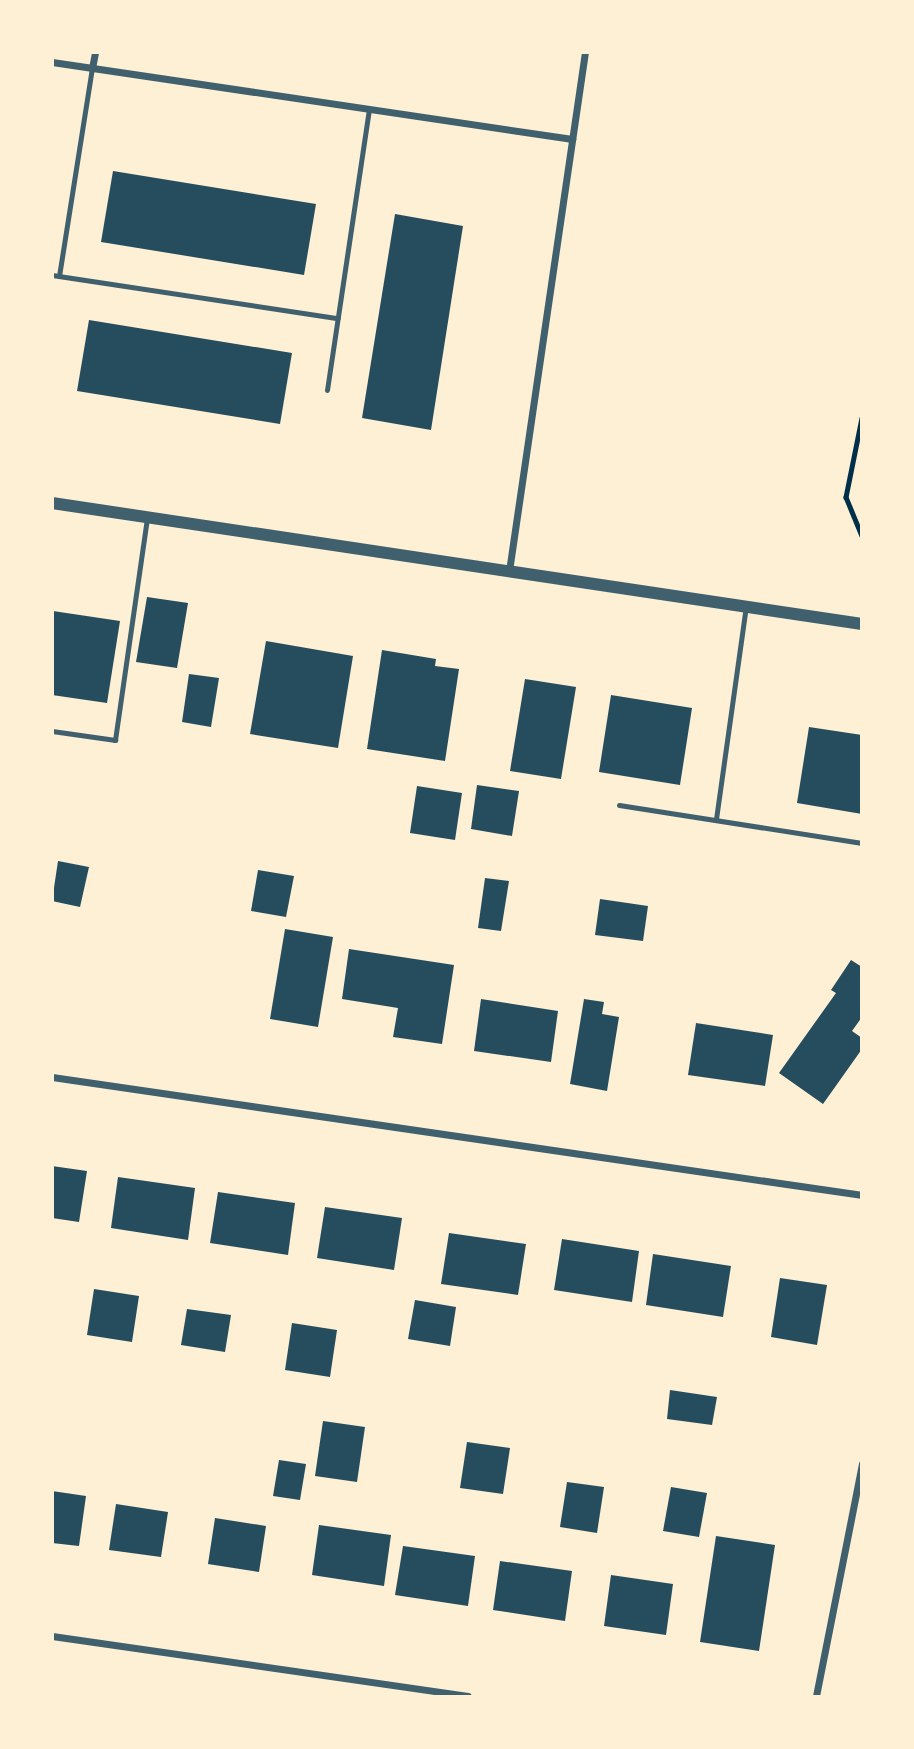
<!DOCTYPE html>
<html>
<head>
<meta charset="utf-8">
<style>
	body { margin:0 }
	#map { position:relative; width:914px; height:1749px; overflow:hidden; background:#fdf0d5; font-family:Commissioner,sans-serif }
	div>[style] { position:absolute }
	.building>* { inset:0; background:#264d5e }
	.path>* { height:4.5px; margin:-2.25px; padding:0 2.25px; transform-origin:2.25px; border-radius:2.25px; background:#003049 }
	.service>* { height:5px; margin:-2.5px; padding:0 2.5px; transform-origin:2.5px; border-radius:2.5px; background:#3f606c }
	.minor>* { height:7px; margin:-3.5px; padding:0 3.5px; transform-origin:3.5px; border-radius:3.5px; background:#3f606c }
	.tertiary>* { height:12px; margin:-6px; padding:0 6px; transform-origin:6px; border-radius:6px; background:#3f606c }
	span { translate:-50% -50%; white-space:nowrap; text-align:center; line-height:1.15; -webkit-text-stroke:5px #fdf0d5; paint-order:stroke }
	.frame { position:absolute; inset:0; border:54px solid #fdf0d5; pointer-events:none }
</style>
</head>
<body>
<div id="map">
	<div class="building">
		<i style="clip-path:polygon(113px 171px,316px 204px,304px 275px,101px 242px)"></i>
		<i style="clip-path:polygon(395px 214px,463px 226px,431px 430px,362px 418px)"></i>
		<i style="clip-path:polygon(89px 320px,292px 353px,280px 424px,77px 391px)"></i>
		<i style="clip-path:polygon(147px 597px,188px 603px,177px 668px,136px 662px)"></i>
		<i style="clip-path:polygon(53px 611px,120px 621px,107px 703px,52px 695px)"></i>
		<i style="clip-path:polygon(266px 641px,353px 656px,338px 748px,250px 734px)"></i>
		<i style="clip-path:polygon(382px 650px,436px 659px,435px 666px,459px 669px,445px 761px,367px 749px)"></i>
		<i style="clip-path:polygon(189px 674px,219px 678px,211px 727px,182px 722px)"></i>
		<i style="clip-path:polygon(525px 679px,576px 687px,561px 779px,510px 771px)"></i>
		<i style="clip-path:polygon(611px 695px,692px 708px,680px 785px,599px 772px)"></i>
		<i style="clip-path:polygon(809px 727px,862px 735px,862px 814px,797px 803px)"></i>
		<i style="clip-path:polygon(477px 785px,519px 791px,512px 836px,471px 829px)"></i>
		<i style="clip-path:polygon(417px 786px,462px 793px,455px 840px,410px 833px)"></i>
		<i style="clip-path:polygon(58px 861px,89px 867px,80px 907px,52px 901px)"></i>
		<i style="clip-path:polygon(258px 870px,294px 876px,286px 917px,251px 911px)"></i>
		<i style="clip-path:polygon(485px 878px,509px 881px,501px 931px,478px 928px)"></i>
		<i style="clip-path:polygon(600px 899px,648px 906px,643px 941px,595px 935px)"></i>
		<i style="clip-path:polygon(285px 929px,333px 937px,318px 1027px,270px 1019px)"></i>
		<i style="clip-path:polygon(349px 949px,454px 965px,442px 1044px,393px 1037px,398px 1008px,342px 999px)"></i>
		<i style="clip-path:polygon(851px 960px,862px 967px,862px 1017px,852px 1031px,862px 1038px,862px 1049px,823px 1104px,779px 1073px,836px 993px,831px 990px)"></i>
		<i style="clip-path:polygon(481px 999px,558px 1011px,551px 1062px,474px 1051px)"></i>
		<i style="clip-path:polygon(584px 999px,604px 1002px,602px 1014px,619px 1017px,607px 1091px,570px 1084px)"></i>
		<i style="clip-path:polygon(696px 1023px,773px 1035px,765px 1086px,688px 1075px)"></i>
		<i style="clip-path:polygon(52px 1166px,87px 1171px,79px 1222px,52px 1218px)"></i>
		<i style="clip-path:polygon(118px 1177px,195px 1188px,188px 1240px,111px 1228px)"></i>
		<i style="clip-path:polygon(218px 1192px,295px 1203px,288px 1255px,210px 1243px)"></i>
		<i style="clip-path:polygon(325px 1207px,402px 1218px,394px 1270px,317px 1258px)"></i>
		<i style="clip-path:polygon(449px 1233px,526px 1244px,518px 1295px,441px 1284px)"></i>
		<i style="clip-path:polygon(562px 1239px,639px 1251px,632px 1302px,554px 1290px)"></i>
		<i style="clip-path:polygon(653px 1254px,731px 1266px,723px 1317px,646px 1305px)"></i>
		<i style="clip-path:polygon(780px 1278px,827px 1285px,817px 1345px,771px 1337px)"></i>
		<i style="clip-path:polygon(94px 1289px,139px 1296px,132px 1342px,87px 1335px)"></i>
		<i style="clip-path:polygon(415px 1300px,456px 1307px,450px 1346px,408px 1339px)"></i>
		<i style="clip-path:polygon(187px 1309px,231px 1315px,225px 1352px,181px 1345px)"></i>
		<i style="clip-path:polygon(292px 1323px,337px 1330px,330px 1377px,285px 1370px)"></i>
		<i style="clip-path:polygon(670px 1390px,717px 1397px,712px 1425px,667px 1419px)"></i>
		<i style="clip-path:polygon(323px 1421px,365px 1427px,357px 1482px,315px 1476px)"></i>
		<i style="clip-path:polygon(467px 1442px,510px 1448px,503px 1494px,460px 1488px)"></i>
		<i style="clip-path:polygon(279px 1460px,306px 1464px,300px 1500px,273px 1496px)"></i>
		<i style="clip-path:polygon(567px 1482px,604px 1487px,597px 1533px,560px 1527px)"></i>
		<i style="clip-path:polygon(671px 1487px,707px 1493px,699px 1537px,663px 1531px)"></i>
		<i style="clip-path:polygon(52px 1491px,86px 1496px,79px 1546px,52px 1543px)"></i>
		<i style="clip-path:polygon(116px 1504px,168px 1512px,161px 1557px,109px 1550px)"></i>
		<i style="clip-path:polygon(215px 1518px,266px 1526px,259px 1572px,208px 1564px)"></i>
		<i style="clip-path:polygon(319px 1525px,391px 1535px,384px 1586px,312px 1575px)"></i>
		<i style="clip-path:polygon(716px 1536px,775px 1545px,759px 1651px,700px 1642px)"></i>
		<i style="clip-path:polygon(403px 1546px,475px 1556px,468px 1606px,395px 1595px)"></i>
		<i style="clip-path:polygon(500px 1561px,572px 1571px,565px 1621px,493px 1610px)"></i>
		<i style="clip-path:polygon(611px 1575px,673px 1584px,666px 1635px,604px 1626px)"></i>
	</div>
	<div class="path">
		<i style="left:862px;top:418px;width:81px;rotate:101.4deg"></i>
		<i style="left:846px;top:497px;width:42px;rotate:67.7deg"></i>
	</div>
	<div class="service">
		<i style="left:52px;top:275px;width:289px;rotate:8.6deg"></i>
		<i style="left:59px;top:276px;width:211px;rotate:-81deg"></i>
		<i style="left:327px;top:390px;width:283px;rotate:-81.5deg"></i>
		<i style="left:52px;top:731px;width:64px;rotate:8.1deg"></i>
		<i style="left:115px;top:740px;width:223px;rotate:-81.8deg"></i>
		<i style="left:619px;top:805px;width:246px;rotate:8.9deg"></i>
		<i style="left:716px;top:819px;width:215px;rotate:-82deg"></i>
	</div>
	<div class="minor">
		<i style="left:52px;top:62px;width:526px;rotate:8.42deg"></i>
		<i style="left:92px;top:68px;width:16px;rotate:-79deg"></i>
		<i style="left:509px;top:571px;width:525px;rotate:-81.67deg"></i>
		<i style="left:52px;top:1077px;width:819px;rotate:8.29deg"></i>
		<i style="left:52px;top:1636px;width:420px;rotate:8.2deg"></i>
		<i style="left:816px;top:1696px;width:237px;rotate:-78.8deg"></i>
	</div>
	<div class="tertiary">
		<i style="left:52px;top:503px;width:819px;rotate:8.5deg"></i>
	</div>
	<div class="frame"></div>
</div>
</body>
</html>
